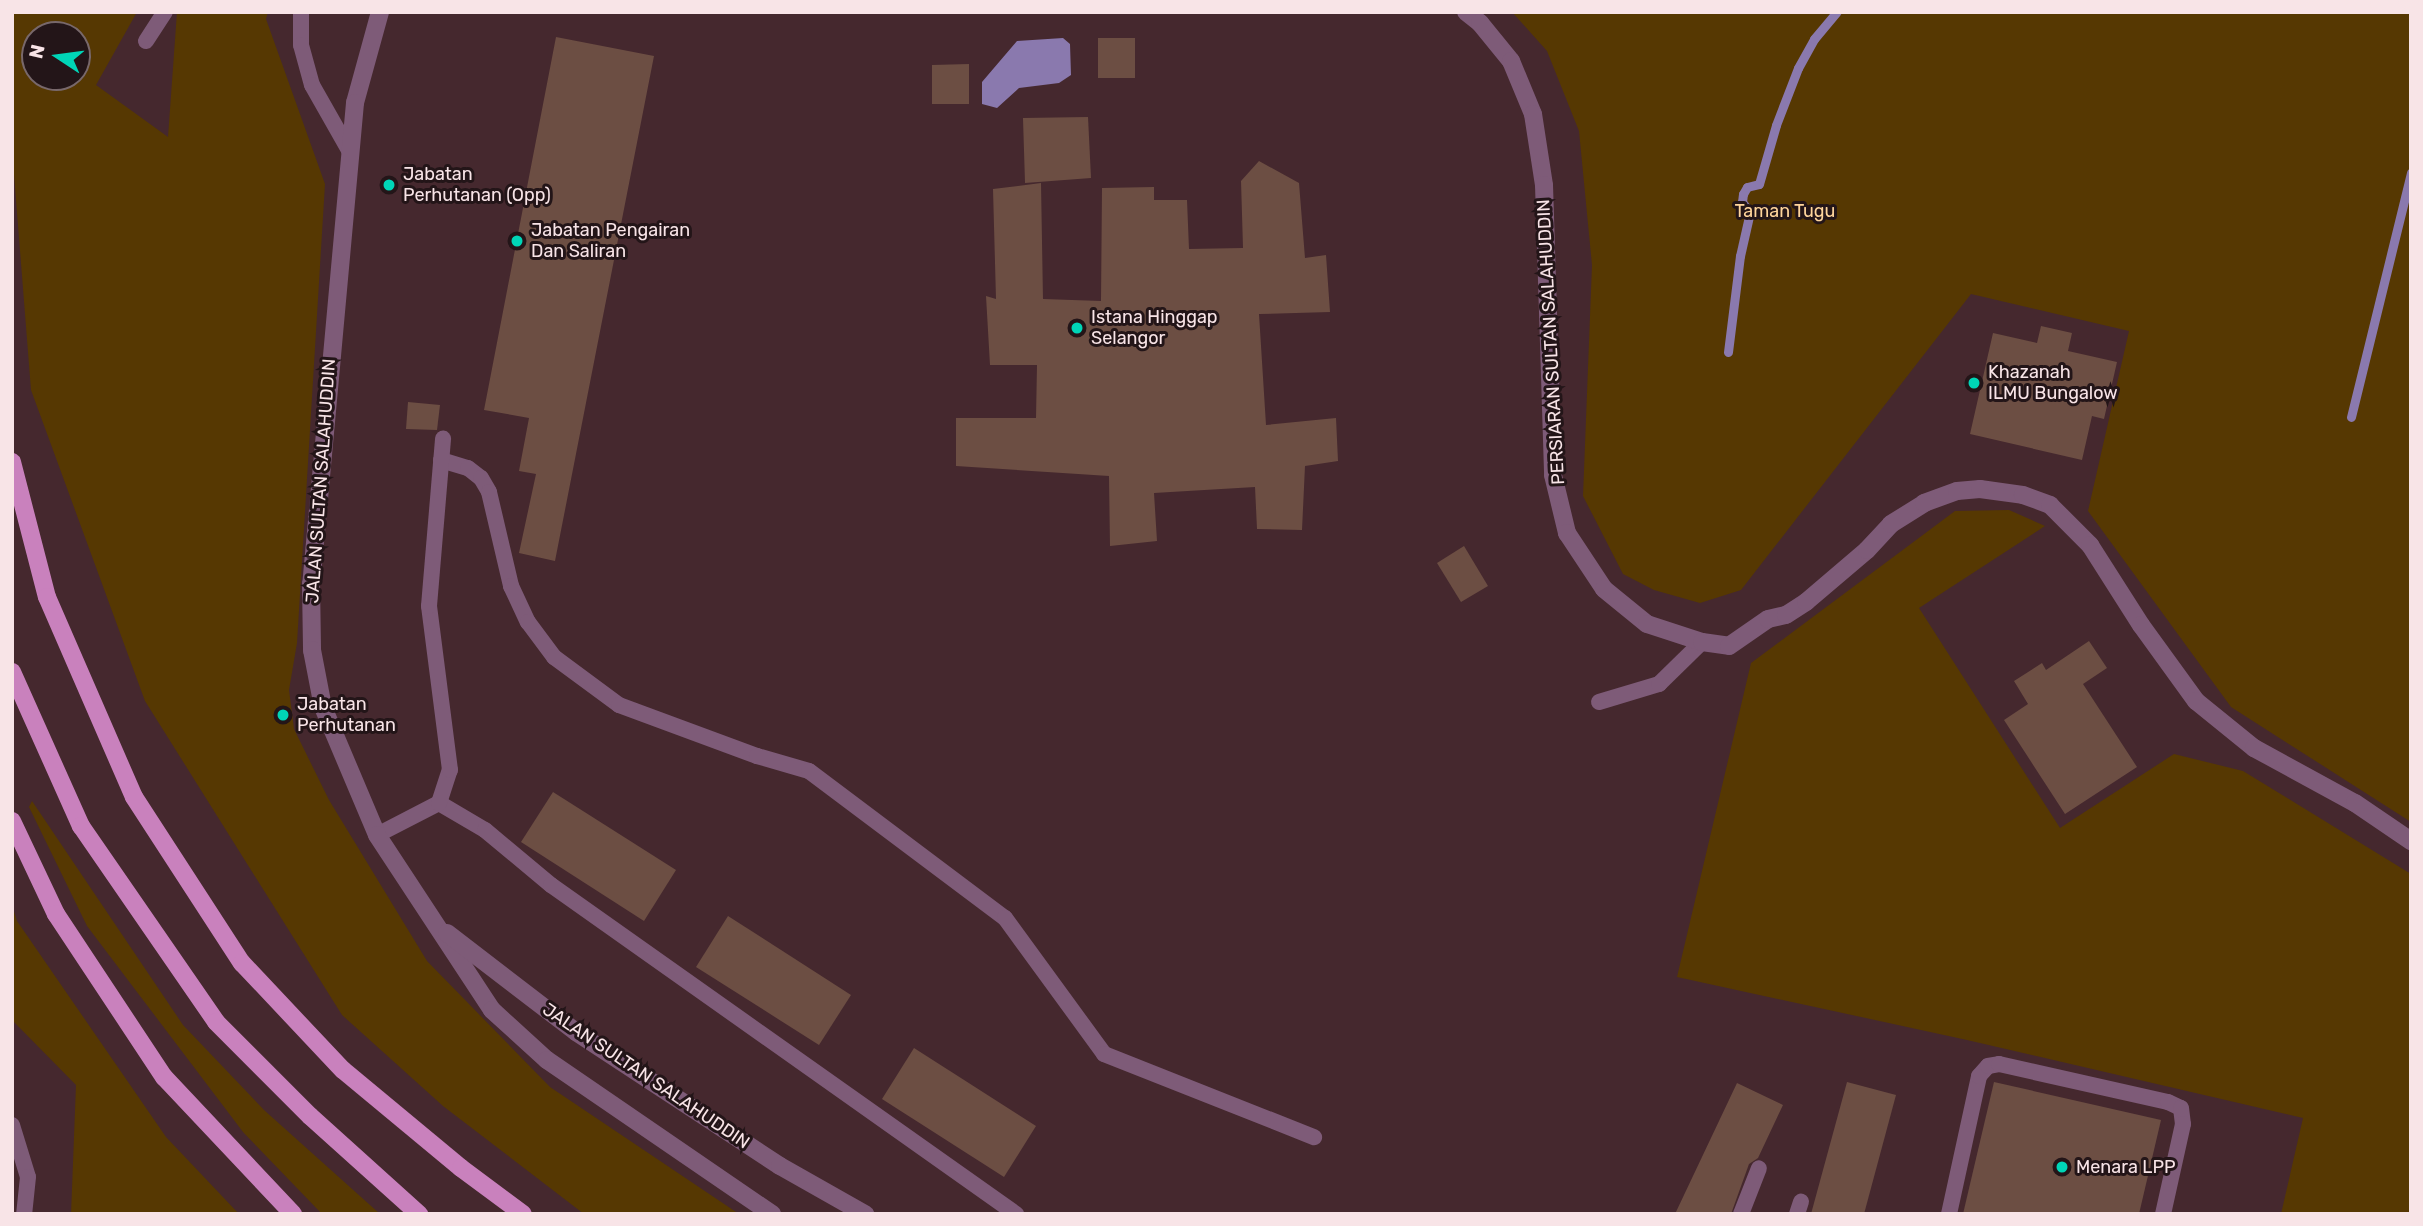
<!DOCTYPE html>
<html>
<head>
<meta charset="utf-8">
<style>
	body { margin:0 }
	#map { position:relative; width:2423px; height:1226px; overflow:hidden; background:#45282e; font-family:Rubik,sans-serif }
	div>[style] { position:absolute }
	.green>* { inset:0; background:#563802 }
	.water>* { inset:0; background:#8a79ae }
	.stream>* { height:9px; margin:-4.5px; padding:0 4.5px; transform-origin:4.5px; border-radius:4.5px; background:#8a79ae }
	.building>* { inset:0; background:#6c4e43 }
	.service>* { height:16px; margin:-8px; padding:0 8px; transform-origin:8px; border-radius:8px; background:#7e5b78 }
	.minor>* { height:18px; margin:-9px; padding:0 9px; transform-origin:9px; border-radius:9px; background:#7e5b78 }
	.tertiary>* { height:18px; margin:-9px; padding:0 9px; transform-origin:9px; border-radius:9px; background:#7e5b78 }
	.primary>* { height:18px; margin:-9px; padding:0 9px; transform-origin:9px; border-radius:9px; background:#c981bd }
	.dots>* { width:19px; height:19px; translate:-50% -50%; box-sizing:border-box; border:4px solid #231518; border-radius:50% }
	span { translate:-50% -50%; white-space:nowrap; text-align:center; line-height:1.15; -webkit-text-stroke:6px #231518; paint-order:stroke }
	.poi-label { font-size:18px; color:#f8e4e7 }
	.left { translate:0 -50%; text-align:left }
	.park-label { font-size:18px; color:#ffd59b }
	.street-label { font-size:18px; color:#f8e4e7 }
	.frame { position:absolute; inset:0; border:14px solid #f8e4e7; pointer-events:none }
	.north { position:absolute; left:21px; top:21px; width:70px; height:70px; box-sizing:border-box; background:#231518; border:2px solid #78686b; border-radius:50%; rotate:283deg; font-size:19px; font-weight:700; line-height:28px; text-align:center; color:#f8e4e7 }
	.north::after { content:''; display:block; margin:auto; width:24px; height:32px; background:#00d5b7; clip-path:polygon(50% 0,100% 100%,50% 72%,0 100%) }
</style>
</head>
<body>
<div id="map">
	<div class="green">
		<i style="clip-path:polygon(evenodd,12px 12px,137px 12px,96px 85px,168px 137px,177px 12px,268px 12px,266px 19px,325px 184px,297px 643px,289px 690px,294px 729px,329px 800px,427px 961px,550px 1087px,739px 1214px,584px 1214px,443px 1106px,342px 1015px,145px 701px,31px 390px,12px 149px,12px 12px,77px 35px,77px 77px,35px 77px,35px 35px,77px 35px)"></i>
		<i style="clip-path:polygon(1512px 12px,2411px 12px,2411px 822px,2231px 707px,2088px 511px,2129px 331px,1971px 294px,1741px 590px,1700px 603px,1654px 590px,1623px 574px,1583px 496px,1592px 265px,1579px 131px,1547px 51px)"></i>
		<i style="clip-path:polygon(2009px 510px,2045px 526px,1919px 608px,2060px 828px,2174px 754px,2243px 771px,2411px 874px,2411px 1214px,2281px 1214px,2303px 1118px,1967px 1040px,1677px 977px,1751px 663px,1955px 511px)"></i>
		<i style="clip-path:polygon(32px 801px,183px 1025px,264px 1110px,380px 1214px,322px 1214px,243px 1132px,87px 926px,29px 807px)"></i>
		<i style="clip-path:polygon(12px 905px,17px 921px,166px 1137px,239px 1214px,71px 1214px,76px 1085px,12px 1020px)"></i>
	</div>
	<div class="water">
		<i style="clip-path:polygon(1063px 38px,1070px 44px,1071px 75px,1059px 83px,1019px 88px,997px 108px,982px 104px,982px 82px,1017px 41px)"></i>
	</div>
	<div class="stream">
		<i style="left:1728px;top:352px;width:97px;rotate:-82.9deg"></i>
		<i style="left:1740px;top:256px;width:45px;rotate:-77.2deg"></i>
		<i style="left:1750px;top:212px;width:13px;rotate:-129deg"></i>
		<i style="left:1742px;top:202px;width:8px;rotate:-83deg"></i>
		<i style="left:1743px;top:194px;width:8px;rotate:-60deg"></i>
		<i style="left:1747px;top:187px;width:12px;rotate:-14deg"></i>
		<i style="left:1759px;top:184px;width:61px;rotate:-73.9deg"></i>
		<i style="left:1776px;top:125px;width:61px;rotate:-68.9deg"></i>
		<i style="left:1798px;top:68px;width:33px;rotate:-61deg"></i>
		<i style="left:1814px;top:39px;width:35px;rotate:-50deg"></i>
		<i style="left:2351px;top:417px;width:252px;rotate:-76.2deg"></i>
	</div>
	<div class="building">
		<i style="clip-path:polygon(556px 37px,654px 56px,555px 561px,519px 553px,536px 474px,519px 471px,529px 418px,484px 410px)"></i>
		<i style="clip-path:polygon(1098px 38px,1135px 38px,1135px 78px,1098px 78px)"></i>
		<i style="clip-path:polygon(969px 64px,969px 104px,932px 104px,932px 65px)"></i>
		<i style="clip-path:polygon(1088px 117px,1091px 178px,1025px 183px,1023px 118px)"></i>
		<i style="clip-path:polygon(1259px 161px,1299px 183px,1305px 258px,1326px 255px,1330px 312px,1259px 314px,1266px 425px,1336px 418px,1338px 461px,1305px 466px,1302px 530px,1257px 529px,1255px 487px,1154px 493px,1157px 541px,1110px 546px,1109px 476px,956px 466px,956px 418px,1036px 418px,1037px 365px,990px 365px,986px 296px,996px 299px,993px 189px,1041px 183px,1043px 299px,1101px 301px,1102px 188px,1154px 187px,1154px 200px,1187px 200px,1189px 249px,1243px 248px,1241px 181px)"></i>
		<i style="clip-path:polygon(2041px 326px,2072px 333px,2068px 351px,2117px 362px,2104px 419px,2092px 416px,2082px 460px,1970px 434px,1993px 333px,2037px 343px)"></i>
		<i style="clip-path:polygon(408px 402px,440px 405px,437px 430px,406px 429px)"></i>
		<i style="clip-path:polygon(1464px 546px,1488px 586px,1461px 602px,1437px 563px)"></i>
		<i style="clip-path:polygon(2089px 641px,2107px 668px,2083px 684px,2137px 767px,2065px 814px,2004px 720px,2028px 704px,2014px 681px,2042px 663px,2046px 670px)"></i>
		<i style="clip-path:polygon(553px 792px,676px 870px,644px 921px,521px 842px)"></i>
		<i style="clip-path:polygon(728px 916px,851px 995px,819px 1045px,696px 967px)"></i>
		<i style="clip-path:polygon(914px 1048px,1036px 1126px,1004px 1177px,882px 1099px)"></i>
		<i style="clip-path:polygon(1847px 1082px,1896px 1095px,1864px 1214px,1811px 1214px)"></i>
		<i style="clip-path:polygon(1994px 1082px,2161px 1120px,2139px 1214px,1963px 1214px)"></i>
		<i style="clip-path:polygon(1737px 1083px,1783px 1105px,1758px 1158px,1749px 1164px,1731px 1214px,1675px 1214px)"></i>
	</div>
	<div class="service">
		<i style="left:301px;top:12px;width:33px;rotate:90deg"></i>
		<i style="left:301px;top:45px;width:41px;rotate:74.6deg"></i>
		<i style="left:312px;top:85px;width:75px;rotate:60.4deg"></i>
		<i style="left:146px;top:41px;width:35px;rotate:-57deg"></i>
		<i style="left:441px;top:460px;width:28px;rotate:17deg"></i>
		<i style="left:468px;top:468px;width:16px;rotate:38deg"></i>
		<i style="left:481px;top:478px;width:16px;rotate:60deg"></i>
		<i style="left:489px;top:492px;width:97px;rotate:76.8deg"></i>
		<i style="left:511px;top:586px;width:40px;rotate:65deg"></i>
		<i style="left:528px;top:622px;width:44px;rotate:53.4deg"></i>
		<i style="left:554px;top:657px;width:81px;rotate:36.4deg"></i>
		<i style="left:619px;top:705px;width:147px;rotate:20.3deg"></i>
		<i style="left:757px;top:756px;width:54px;rotate:16.1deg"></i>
		<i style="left:809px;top:771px;width:245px;rotate:36.9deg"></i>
		<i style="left:1005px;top:918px;width:168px;rotate:53.9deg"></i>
		<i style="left:1104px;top:1054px;width:226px;rotate:21.6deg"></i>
		<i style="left:1599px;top:702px;width:63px;rotate:-16.7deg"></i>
		<i style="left:1659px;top:684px;width:60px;rotate:-44.3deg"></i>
		<i style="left:439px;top:803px;width:53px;rotate:30.4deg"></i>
		<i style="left:485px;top:830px;width:86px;rotate:39.8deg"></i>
		<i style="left:551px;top:885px;width:570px;rotate:35.28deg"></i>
		<i style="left:377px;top:835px;width:70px;rotate:-27.3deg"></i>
		<i style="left:439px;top:803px;width:35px;rotate:-72deg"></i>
		<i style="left:450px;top:770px;width:165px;rotate:-97.3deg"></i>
		<i style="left:429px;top:606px;width:168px;rotate:-85.2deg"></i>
		<i style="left:12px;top:1125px;width:54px;rotate:72.9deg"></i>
		<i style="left:28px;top:1177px;width:37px;rotate:96deg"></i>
		<i style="left:1741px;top:1214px;width:49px;rotate:-68.6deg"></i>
		<i style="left:1797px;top:1214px;width:13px;rotate:-72deg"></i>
		<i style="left:1949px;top:1214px;width:141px;rotate:-77.7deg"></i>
		<i style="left:1979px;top:1076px;width:13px;rotate:-48deg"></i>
		<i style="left:1988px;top:1066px;width:11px;rotate:-10deg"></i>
		<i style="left:1999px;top:1064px;width:173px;rotate:12.7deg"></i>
		<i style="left:2168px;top:1102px;width:14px;rotate:25deg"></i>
		<i style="left:2181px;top:1108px;width:16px;rotate:83deg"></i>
		<i style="left:2183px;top:1124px;width:92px;rotate:102.5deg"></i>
	</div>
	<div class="minor">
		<i style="left:1466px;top:12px;width:18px;rotate:38deg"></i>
		<i style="left:1480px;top:23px;width:49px;rotate:50.8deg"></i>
		<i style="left:1511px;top:61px;width:57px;rotate:67.5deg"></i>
		<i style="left:1533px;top:114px;width:72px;rotate:81.2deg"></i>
		<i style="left:1544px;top:185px;width:290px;rotate:88.2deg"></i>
		<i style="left:1553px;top:475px;width:60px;rotate:76.4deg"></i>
		<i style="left:1567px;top:533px;width:67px;rotate:56.5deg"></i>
		<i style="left:1604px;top:589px;width:55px;rotate:39.1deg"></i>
		<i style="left:1647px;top:624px;width:58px;rotate:18.1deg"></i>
		<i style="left:1702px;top:642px;width:27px;rotate:8deg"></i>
		<i style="left:1729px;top:646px;width:47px;rotate:-34.7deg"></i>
		<i style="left:1768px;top:619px;width:18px;rotate:-13deg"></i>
		<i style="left:1786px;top:615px;width:24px;rotate:-33deg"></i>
		<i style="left:1806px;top:602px;width:80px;rotate:-40.4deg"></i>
		<i style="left:1867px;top:550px;width:35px;rotate:-47deg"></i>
		<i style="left:1891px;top:524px;width:39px;rotate:-32deg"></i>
		<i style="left:1924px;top:503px;width:35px;rotate:-20deg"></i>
		<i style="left:1957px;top:491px;width:23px;rotate:-5deg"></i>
		<i style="left:1980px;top:489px;width:43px;rotate:7.9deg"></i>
		<i style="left:2023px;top:495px;width:29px;rotate:20deg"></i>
		<i style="left:2050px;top:505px;width:57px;rotate:45deg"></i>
		<i style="left:2090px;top:545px;width:95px;rotate:57.5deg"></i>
		<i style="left:2141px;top:625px;width:94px;rotate:54.1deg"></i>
		<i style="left:2196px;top:701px;width:75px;rotate:39deg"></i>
		<i style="left:2254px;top:748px;width:115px;rotate:28.6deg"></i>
		<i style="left:2355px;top:803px;width:68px;rotate:34.2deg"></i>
	</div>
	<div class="tertiary">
		<i style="left:380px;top:12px;width:94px;rotate:105.4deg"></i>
		<i style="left:355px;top:103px;width:483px;rotate:95.2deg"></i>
		<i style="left:311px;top:584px;width:66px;rotate:89.1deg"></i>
		<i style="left:312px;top:650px;width:58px;rotate:79.1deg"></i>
		<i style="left:323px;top:707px;width:139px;rotate:67.1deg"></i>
		<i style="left:377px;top:835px;width:209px;rotate:56.7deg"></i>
		<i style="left:492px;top:1010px;width:74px;rotate:42.3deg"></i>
		<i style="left:547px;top:1060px;width:273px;rotate:34.4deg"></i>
		<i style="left:447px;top:933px;width:163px;rotate:37.5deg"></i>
		<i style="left:576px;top:1032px;width:244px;rotate:33.3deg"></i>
		<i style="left:780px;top:1166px;width:98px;rotate:29.5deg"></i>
	</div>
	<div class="primary">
		<i style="left:12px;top:462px;width:139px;rotate:75.5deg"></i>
		<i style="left:47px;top:597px;width:218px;rotate:66.5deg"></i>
		<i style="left:134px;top:797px;width:198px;rotate:57deg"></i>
		<i style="left:242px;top:963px;width:147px;rotate:46.7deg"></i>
		<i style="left:343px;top:1070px;width:153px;rotate:39.7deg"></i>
		<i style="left:461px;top:1168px;width:77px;rotate:36.6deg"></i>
		<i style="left:12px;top:672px;width:169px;rotate:65.9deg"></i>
		<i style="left:81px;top:826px;width:238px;rotate:55.4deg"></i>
		<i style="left:216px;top:1022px;width:133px;rotate:45deg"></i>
		<i style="left:310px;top:1116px;width:147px;rotate:42deg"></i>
		<i style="left:12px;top:821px;width:103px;rotate:64.7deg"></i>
		<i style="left:56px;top:914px;width:196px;rotate:56.5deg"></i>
		<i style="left:164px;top:1077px;width:188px;rotate:46.7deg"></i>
	</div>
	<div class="dots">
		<i style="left:389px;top:185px;background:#00d5b7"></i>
		<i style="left:517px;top:241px;background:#00d5b7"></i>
		<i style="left:1077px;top:328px;background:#00d5b7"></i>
		<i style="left:1974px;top:383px;background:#00d5b7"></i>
		<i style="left:283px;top:715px;background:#00d5b7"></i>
		<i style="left:2062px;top:1167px;background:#00d5b7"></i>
	</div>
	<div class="poi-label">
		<span class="left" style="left:403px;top:185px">Jabatan<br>Perhutanan (Opp)</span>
		<span class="left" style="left:531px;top:241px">Jabatan Pengairan<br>Dan Saliran</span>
		<span class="left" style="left:1091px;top:328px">Istana Hinggap<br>Selangor</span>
		<span class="left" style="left:1988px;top:383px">Khazanah<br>ILMU Bungalow</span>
		<span class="left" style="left:297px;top:715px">Jabatan<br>Perhutanan</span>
		<span class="left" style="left:2076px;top:1167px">Menara LPP</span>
	</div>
	<div class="park-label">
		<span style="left:1785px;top:211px">Taman Tugu</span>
	</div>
	<div class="street-label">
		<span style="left:1551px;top:342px;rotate:-93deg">PERSIARAN SULTAN SALAHUDDIN</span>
		<span style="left:321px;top:481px;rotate:-86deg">JALAN SULTAN SALAHUDDIN</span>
		<span style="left:646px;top:1076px;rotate:34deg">JALAN SULTAN SALAHUDDIN</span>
	</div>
	<div class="frame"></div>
	<div class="north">N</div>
</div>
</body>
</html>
